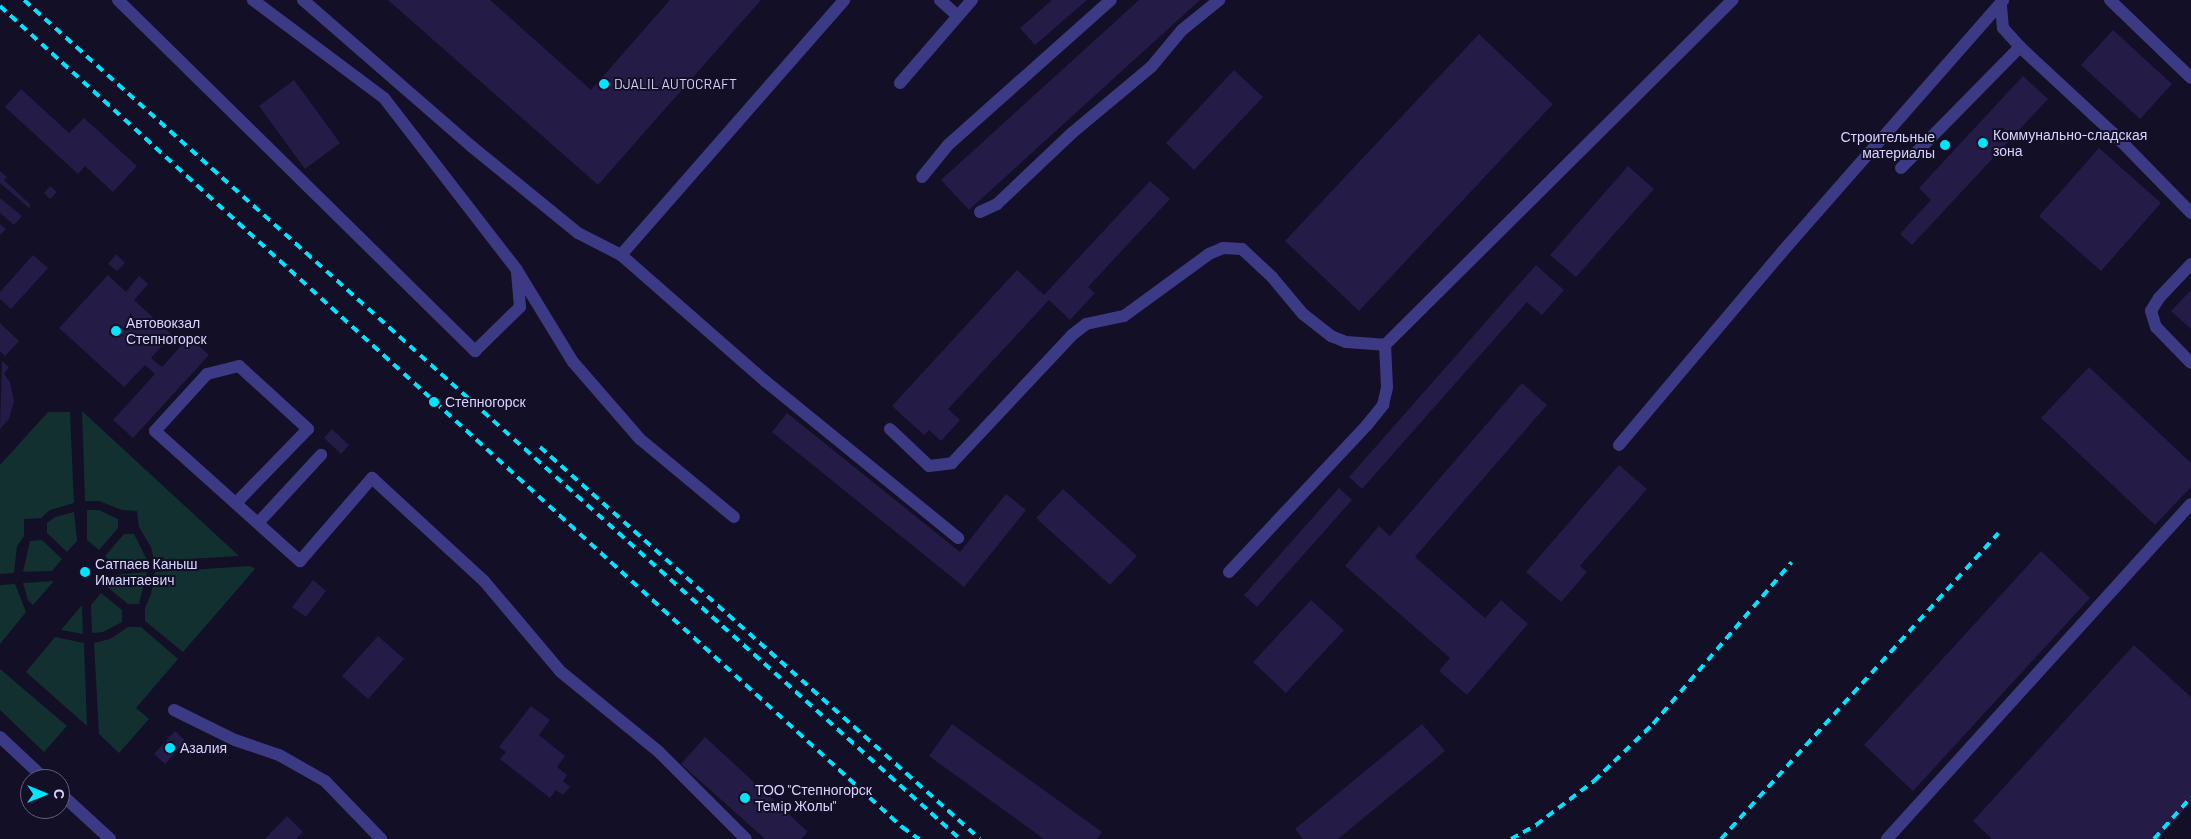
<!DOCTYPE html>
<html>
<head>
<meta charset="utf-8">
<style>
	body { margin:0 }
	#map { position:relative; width:2191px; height:839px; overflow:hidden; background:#130f26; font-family:Barlow,sans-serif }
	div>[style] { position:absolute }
	.green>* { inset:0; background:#12302f }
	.building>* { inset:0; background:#241b47 }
	.minor>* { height:12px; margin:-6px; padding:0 6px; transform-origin:6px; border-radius:6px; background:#3d3a85 }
	.rail>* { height:4px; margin-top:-2px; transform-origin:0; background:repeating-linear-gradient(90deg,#00e5ff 0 8px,transparent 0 14px) }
	.dots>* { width:14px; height:14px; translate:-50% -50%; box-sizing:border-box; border:2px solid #130f26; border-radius:50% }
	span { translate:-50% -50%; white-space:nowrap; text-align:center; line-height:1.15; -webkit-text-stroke:4px #130f26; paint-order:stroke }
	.poi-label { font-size:14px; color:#d9d4ff }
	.left { translate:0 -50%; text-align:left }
	.right { translate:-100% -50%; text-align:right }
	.north { position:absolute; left:20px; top:769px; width:50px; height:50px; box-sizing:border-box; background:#130f26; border:1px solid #625e7d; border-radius:50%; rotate:90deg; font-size:14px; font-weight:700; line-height:20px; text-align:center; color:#d9d4ff }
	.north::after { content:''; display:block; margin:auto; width:18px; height:22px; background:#00e5ff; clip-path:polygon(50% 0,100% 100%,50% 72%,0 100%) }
</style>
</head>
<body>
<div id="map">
	<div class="green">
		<i style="clip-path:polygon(82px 411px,239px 556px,154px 561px,151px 547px,139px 527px,137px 511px,122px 510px,99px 501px,85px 501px)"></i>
		<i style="clip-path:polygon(48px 412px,70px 412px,74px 503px,50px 510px,41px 518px,24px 519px,24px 536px,17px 546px,14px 573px,0 574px,0 465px)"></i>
		<i style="clip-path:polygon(87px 510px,99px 510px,118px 519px,118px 528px,99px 550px,87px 540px)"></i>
		<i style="clip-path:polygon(74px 512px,77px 541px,67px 552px,47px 533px,47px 523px,55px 517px)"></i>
		<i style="clip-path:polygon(124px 534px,134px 534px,148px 562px,113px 564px,105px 556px)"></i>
		<i style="clip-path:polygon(42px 540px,62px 559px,52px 571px,23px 572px,30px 541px)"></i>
		<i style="clip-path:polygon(251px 566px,255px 569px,183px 652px,145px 621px,145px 608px,151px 594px,155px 572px)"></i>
		<i style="clip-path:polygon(147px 572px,139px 604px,128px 604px,106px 586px,115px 575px)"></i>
		<i style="clip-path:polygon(54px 581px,33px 605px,28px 600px,23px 583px)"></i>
		<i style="clip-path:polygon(15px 584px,26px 612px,0 644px,0 585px)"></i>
		<i style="clip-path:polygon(101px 593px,122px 610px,122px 622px,103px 632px,92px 633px,91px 605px)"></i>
		<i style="clip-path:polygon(82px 605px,83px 634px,61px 630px)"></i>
		<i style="clip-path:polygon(128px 627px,141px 627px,178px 659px,136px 708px,149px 719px,119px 753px,99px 734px,94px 643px,110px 639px)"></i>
		<i style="clip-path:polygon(55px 637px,84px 643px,87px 726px,26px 672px)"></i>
		<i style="clip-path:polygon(0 669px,67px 726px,44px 752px,0 710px)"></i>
	</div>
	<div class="building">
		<i style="clip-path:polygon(388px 0,490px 0,591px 90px,670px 0,761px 0,598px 185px)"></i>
		<i style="clip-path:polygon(1052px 0,1087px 0,1035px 45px,1020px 28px)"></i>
		<i style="clip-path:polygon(1139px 0,1200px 0,969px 210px,941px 180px)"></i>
		<i style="clip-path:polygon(2113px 30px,2172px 84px,2140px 119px,2081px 65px)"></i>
		<i style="clip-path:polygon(1479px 34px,1553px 104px,1359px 311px,1285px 241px)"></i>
		<i style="clip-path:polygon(1234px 70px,1263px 97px,1194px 170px,1166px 143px)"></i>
		<i style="clip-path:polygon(2023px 76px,2048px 99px,1912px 245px,1900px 234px,1931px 200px,1919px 188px)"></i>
		<i style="clip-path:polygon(294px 80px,340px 143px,305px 169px,259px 106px)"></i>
		<i style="clip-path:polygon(21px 89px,69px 133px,84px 118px,137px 166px,113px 192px,85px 166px,78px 174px,5px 107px)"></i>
		<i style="clip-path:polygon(2099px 148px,2161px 203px,2101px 271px,2039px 216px)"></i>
		<i style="clip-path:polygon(1628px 166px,1654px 189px,1576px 277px,1550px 255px)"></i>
		<i style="clip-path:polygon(0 171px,7px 177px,4px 180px,31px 205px,29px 208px,0 183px)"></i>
		<i style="clip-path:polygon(1150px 181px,1170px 199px,1088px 287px,1095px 293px,1070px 320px,1049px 300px,948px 409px,960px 420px,941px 441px,929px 430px,924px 435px,892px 406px,1017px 270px,1044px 295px)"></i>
		<i style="clip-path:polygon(50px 186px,57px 192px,50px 199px,44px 193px)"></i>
		<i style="clip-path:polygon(0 198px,22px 216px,14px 225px,0 213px)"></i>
		<i style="clip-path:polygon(0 224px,6px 229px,0 235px)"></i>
		<i style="clip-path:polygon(116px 254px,125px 263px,117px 271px,108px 264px)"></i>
		<i style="clip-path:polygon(33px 255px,48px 268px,11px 309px,0 299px,0 292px)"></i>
		<i style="clip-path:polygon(1536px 265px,1564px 290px,1542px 315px,1527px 302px,1362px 489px,1349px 477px)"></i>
		<i style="clip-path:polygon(108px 275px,126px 292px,139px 276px,148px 284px,134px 300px,172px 335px,151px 358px,162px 367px,189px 337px,209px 355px,133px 438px,113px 420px,155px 374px,145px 365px,124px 387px,59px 328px)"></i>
		<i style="clip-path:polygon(2191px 290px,2191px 329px,2171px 311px)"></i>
		<i style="clip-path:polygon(0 323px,19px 341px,5px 356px,0 351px)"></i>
		<i style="clip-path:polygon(2px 361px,9px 367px,4px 374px,10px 382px,14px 401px,9px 419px,0 429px)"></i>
		<i style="clip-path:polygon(2089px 367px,2191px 463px,2191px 487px,2155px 525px,2041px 418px)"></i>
		<i style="clip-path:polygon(1522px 383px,1547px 405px,1415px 557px,1485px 618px,1501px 600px,1528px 624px,1467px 695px,1439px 671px,1450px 658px,1345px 566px,1379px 526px,1390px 536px)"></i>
		<i style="clip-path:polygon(787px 413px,960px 552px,1006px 494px,1026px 510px,964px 587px,772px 432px)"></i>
		<i style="clip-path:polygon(332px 429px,349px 445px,341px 454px,324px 438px)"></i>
		<i style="clip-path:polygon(1619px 465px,1647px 489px,1580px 566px,1587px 572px,1561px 602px,1526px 572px)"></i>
		<i style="clip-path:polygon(1339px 488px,1352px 500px,1257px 607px,1244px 595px)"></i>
		<i style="clip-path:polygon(1063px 489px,1137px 556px,1110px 585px,1036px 518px)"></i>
		<i style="clip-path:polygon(2041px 551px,2090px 598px,1913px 791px,1864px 745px)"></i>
		<i style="clip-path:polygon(313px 580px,326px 591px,306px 617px,292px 607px)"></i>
		<i style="clip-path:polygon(1311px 600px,1344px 630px,1286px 693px,1253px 662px)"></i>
		<i style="clip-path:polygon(378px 636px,404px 659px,368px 699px,342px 676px)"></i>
		<i style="clip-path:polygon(2134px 645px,2191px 697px,2191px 802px,2157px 839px,1992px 839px,1973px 821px)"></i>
		<i style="clip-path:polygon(531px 706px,550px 720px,539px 735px,565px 756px,557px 767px,567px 775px,563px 781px,570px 787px,563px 795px,556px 790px,550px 798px,500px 759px,506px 752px,499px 747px)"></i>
		<i style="clip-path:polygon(952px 724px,1102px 832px,1097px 839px,1044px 839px,929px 756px)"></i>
		<i style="clip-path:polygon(1422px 724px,1445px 751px,1338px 839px,1303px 839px,1295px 829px)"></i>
		<i style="clip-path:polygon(175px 731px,186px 741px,165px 764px,154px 754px)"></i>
		<i style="clip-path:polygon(705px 737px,808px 832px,801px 839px,765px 839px,681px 764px)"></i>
		<i style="clip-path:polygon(287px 816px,303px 832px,296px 839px,265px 839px)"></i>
	</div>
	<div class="minor">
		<i style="left:118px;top:0;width:501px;rotate:44.51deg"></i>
		<i style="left:475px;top:351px;width:63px;rotate:-44.4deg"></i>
		<i style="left:520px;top:307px;width:37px;rotate:-95deg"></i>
		<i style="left:517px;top:270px;width:217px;rotate:-127.7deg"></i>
		<i style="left:384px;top:98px;width:164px;rotate:-143.2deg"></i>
		<i style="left:303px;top:0;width:223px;rotate:41deg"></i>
		<i style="left:471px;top:146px;width:138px;rotate:39.1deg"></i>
		<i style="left:578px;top:233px;width:48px;rotate:27.1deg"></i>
		<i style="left:621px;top:255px;width:339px;rotate:-48.8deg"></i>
		<i style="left:940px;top:0;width:24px;rotate:42deg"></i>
		<i style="left:2110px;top:0;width:112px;rotate:43.9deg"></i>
		<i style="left:2001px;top:6px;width:22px;rotate:85deg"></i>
		<i style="left:2003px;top:28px;width:25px;rotate:48deg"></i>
		<i style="left:2020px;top:47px;width:127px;rotate:42.8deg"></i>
		<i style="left:2113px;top:133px;width:112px;rotate:45.7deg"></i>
		<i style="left:900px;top:83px;width:110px;rotate:-49.1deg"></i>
		<i style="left:1901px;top:168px;width:170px;rotate:-45.5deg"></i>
		<i style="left:922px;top:177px;width:41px;rotate:-50.9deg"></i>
		<i style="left:948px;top:145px;width:218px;rotate:-41.7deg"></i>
		<i style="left:980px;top:212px;width:19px;rotate:-25deg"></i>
		<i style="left:997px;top:204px;width:103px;rotate:-43.4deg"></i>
		<i style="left:1072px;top:133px;width:104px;rotate:-39.9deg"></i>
		<i style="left:1152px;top:66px;width:47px;rotate:-50.2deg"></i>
		<i style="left:1182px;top:30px;width:48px;rotate:-39deg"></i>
		<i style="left:621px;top:255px;width:191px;rotate:41.2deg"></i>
		<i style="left:765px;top:381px;width:249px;rotate:39.1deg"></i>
		<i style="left:2191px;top:264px;width:47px;rotate:133.3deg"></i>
		<i style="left:2159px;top:298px;width:15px;rotate:122deg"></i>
		<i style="left:2151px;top:311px;width:17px;rotate:73deg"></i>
		<i style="left:2156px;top:327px;width:50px;rotate:45.8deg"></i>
		<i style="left:518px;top:272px;width:105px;rotate:58.6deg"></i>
		<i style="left:573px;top:362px;width:102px;rotate:49deg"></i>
		<i style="left:640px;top:439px;width:122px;rotate:39.7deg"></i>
		<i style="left:890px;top:429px;width:54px;rotate:43.5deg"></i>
		<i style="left:929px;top:466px;width:23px;rotate:-7deg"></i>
		<i style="left:952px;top:463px;width:175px;rotate:-46.8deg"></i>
		<i style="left:1072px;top:335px;width:18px;rotate:-38deg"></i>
		<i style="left:1086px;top:324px;width:39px;rotate:-12deg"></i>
		<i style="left:1124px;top:316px;width:105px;rotate:-36.1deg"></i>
		<i style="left:1209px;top:254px;width:15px;rotate:-23deg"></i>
		<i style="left:1223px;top:248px;width:19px;rotate:3deg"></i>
		<i style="left:1242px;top:249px;width:41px;rotate:43deg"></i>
		<i style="left:1272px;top:277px;width:48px;rotate:50deg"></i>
		<i style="left:1303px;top:314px;width:36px;rotate:38deg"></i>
		<i style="left:1331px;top:336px;width:16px;rotate:22deg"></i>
		<i style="left:1346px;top:342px;width:39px;rotate:4deg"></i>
		<i style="left:1619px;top:445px;width:253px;rotate:-49.8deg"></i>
		<i style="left:1782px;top:252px;width:335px;rotate:-48.7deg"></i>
		<i style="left:236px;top:503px;width:103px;rotate:-45.8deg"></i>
		<i style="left:308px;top:429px;width:93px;rotate:-137.6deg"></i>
		<i style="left:239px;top:366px;width:33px;rotate:166deg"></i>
		<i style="left:207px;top:374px;width:77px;rotate:132.4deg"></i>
		<i style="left:155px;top:431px;width:195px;rotate:41.9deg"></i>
		<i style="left:300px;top:561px;width:110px;rotate:-49.1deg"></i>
		<i style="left:372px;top:478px;width:152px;rotate:42.6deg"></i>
		<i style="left:484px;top:581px;width:119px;rotate:49.8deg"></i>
		<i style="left:561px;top:672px;width:125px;rotate:39.2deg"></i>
		<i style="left:658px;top:751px;width:124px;rotate:45deg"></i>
		<i style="left:258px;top:523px;width:93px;rotate:-47.2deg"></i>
		<i style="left:1229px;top:572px;width:202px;rotate:-46.8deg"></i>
		<i style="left:1367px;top:425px;width:26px;rotate:-51deg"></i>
		<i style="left:1383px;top:405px;width:18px;rotate:-77deg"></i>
		<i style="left:1387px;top:387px;width:42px;rotate:-92.7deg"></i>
		<i style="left:1385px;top:345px;width:490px;rotate:-44.8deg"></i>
		<i style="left:174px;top:710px;width:68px;rotate:26.2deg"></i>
		<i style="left:235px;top:740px;width:46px;rotate:18.8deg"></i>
		<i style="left:279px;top:755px;width:53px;rotate:29.5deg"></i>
		<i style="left:325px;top:781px;width:81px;rotate:46deg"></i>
		<i style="left:0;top:737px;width:62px;rotate:43deg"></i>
		<i style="left:60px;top:793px;width:68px;rotate:42.6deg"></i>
		<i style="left:1887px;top:839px;width:452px;rotate:-47.8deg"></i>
	</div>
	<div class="rail">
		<i style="left:24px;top:0;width:1257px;rotate:41.87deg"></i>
		<i style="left:0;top:6px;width:1220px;rotate:42.31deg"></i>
		<i style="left:902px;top:827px;width:21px;rotate:35deg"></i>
		<i style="left:540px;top:447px;width:589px;rotate:41.7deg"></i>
		<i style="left:1511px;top:839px;width:29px;rotate:-29deg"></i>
		<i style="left:1536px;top:825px;width:73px;rotate:-37.2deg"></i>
		<i style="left:1594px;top:781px;width:82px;rotate:-44deg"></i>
		<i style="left:1653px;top:724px;width:213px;rotate:-49.4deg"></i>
		<i style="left:1721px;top:839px;width:413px;rotate:-47.8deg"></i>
		<i style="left:2154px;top:839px;width:56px;rotate:-48.6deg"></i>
	</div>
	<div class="dots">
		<i style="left:604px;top:84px;background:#00e5ff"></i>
		<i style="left:1983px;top:143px;background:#00e5ff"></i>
		<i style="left:1945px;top:145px;background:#00e5ff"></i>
		<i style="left:116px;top:331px;background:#00e5ff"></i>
		<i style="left:434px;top:402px;background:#00e5ff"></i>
		<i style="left:85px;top:572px;background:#00e5ff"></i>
		<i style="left:170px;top:748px;background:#00e5ff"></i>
		<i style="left:745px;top:798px;background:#00e5ff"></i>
	</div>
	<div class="poi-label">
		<span class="left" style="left:614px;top:84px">DJALIL AUTOCRAFT</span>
		<span class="left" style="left:1993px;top:143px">Коммунально-сладская<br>зона</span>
		<span class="right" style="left:1935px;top:145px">Строительные<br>материалы</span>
		<span class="left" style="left:126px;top:331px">Автовокзал<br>Степногорск</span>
		<span class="left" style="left:445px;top:402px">Степногорск</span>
		<span class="left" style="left:95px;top:572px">Сатпаев Каныш<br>Имантаевич</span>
		<span class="left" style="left:180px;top:748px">Азалия</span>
		<span class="left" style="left:755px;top:798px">ТОО "Степногорск<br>Темiр Жолы"</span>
	</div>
	<div class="north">С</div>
</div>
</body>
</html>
